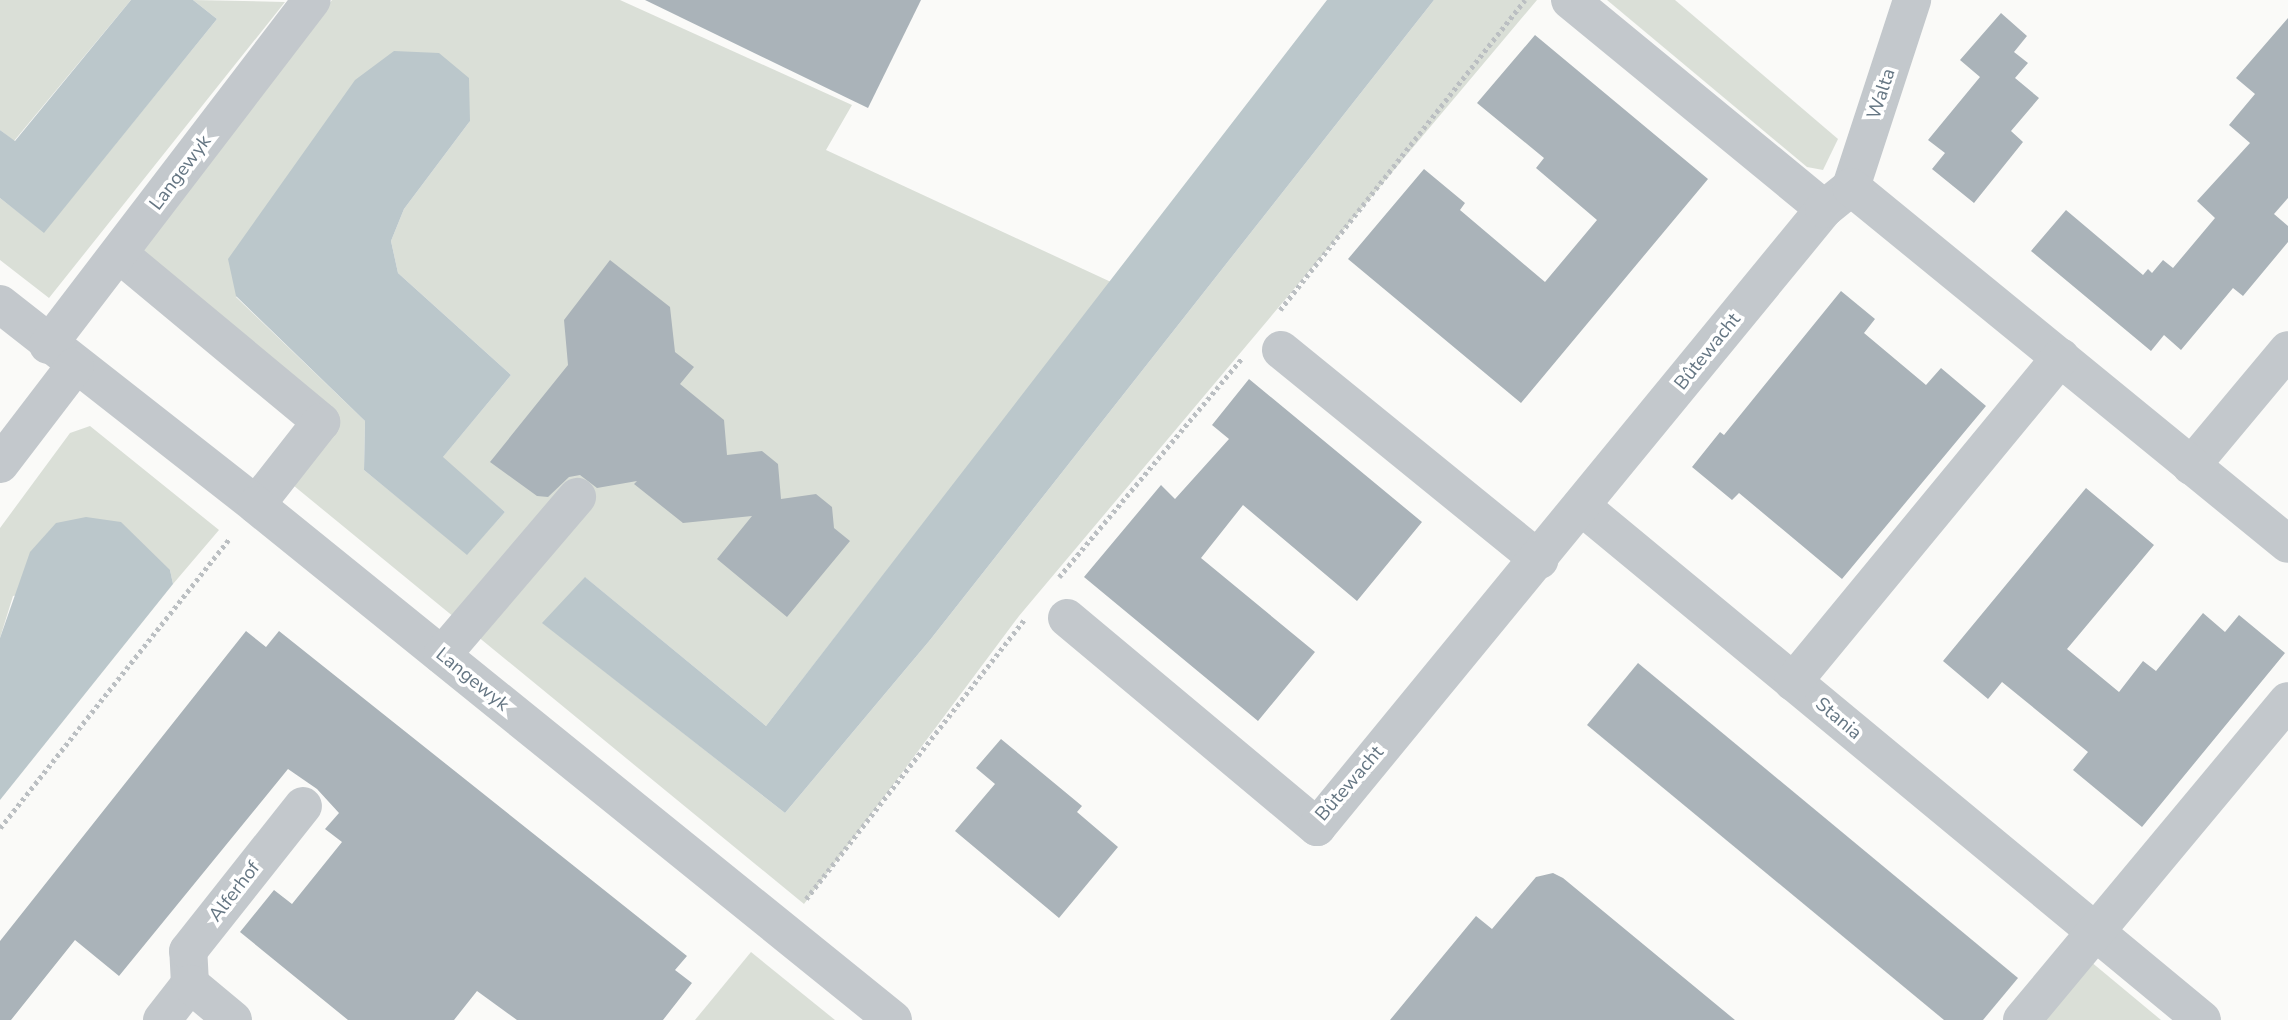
<!DOCTYPE html>
<html>
<head>
<meta charset="utf-8">
<style>
	body { margin:0 }
	#map { position:relative; width:2288px; height:1020px; overflow:hidden; background:#fafaf8; font-family:"Nunito Sans",sans-serif }
	div>[style] { position:absolute }
	.green>* { inset:0; background:#dadfd7 }
	.water>* { inset:0; background:#bbc7cb }
	.building>* { inset:0; background:#aab3b9 }
	.path>* { height:4.5px; margin-top:-2.25px; transform-origin:0; background:repeating-linear-gradient(90deg,#bbbfc2 0 3.5px,transparent 0 7px) }
	.minor>* { height:38px; margin:-19px; padding:0 19px; transform-origin:19px; border-radius:19px; background:#c3c8cc }
	span { translate:-50% -50%; white-space:nowrap; text-align:center; line-height:1.15; -webkit-text-stroke:7px #fff; paint-order:stroke }
	.street-label { font-size:19px; color:#657683 }
</style>
</head>
<body>
<div id="map">
	<div class="green">
		<i style="clip-path:polygon(0 0,131px 0,14px 141px,0 130px)"></i>
		<i style="clip-path:polygon(193px 0,285px 2px,49px 298px,0 260px,0 198px,44px 232px,217px 19px)"></i>
		<i style="clip-path:polygon(evenodd,332px 0,620px 0,852px 105px,826px 150px,1111px 282px,766px 726px,586px 578px,543px 623px,785px 813px,930px 640px,1434px 0,1537px 0,1019px 616px,804px 904px,288px 481px,339px 421px,136px 250px,332px 0,470px 121px,404px 209px,391px 241px,398px 273px,511px 375px,442px 458px,505px 512px,467px 554px,364px 470px,365px 421px,236px 297px,470px 121px)"></i>
		<i style="clip-path:polygon(1607px 0,1675px 0,1838px 139px,1823px 170px,1807px 167px)"></i>
		<i style="clip-path:polygon(90px 426px,219px 530px,173px 584px,170px 570px,13px 596px,0 638px,0 528px,70px 433px)"></i>
		<i style="clip-path:polygon(751px 952px,835px 1020px,695px 1020px)"></i>
		<i style="clip-path:polygon(2090px 961px,2161px 1020px,2042px 1020px)"></i>
	</div>
	<div class="water">
		<i style="clip-path:polygon(131px 0,193px 0,217px 19px,44px 233px,0 198px,0 130px,15px 141px)"></i>
		<i style="clip-path:polygon(1327px 0,1434px 0,930px 640px,785px 813px,542px 623px,585px 577px,766px 726px)"></i>
		<i style="clip-path:polygon(394px 51px,439px 53px,469px 78px,470px 121px,404px 209px,391px 241px,398px 273px,511px 375px,443px 457px,505px 512px,467px 555px,364px 470px,365px 421px,236px 296px,228px 259px,355px 80px)"></i>
		<i style="clip-path:polygon(86px 517px,121px 522px,170px 570px,173px 584px,0 800px,0 638px,30px 552px,56px 523px)"></i>
	</div>
	<div class="building">
		<i style="clip-path:polygon(645px 0,921px 0,868px 108px)"></i>
		<i style="clip-path:polygon(2001px 13px,2027px 36px,2014px 52px,2028px 63px,2015px 78px,2039px 98px,2011px 131px,2023px 142px,1974px 203px,1932px 169px,1945px 153px,1928px 140px,1980px 77px,1960px 60px)"></i>
		<i style="clip-path:polygon(2288px 18px,2288px 198px,2274px 214px,2288px 226px,2288px 242px,2243px 296px,2233px 288px,2181px 350px,2164px 335px,2151px 351px,2031px 251px,2066px 210px,2143px 275px,2148px 269px,2152px 273px,2163px 260px,2173px 268px,2215px 218px,2197px 201px,2250px 143px,2229px 125px,2255px 94px,2236px 78px)"></i>
		<i style="clip-path:polygon(1535px 35px,1708px 179px,1521px 403px,1348px 259px,1424px 169px,1465px 203px,1460px 210px,1545px 282px,1597px 220px,1536px 168px,1544px 158px,1477px 103px)"></i>
		<i style="clip-path:polygon(610px 260px,670px 307px,675px 352px,694px 367px,680px 384px,724px 420px,727px 455px,762px 451px,778px 464px,781px 499px,816px 494px,832px 507px,834px 528px,850px 541px,787px 617px,717px 559px,752px 516px,683px 523px,634px 484px,637px 481px,597px 488px,580px 475px,569px 477px,548px 497px,537px 496px,490px 462px,568px 365px,564px 320px)"></i>
		<i style="clip-path:polygon(1841px 291px,1875px 319px,1864px 333px,1926px 385px,1941px 368px,1986px 406px,1842px 579px,1739px 493px,1732px 500px,1692px 467px,1720px 432px,1724px 435px)"></i>
		<i style="clip-path:polygon(1249px 379px,1422px 522px,1357px 601px,1243px 505px,1201px 558px,1315px 652px,1258px 721px,1084px 577px,1161px 485px,1175px 499px,1229px 439px,1212px 425px)"></i>
		<i style="clip-path:polygon(2086px 488px,2154px 545px,2067px 649px,2119px 692px,2143px 661px,2156px 671px,2203px 613px,2225px 632px,2239px 615px,2285px 653px,2142px 827px,2073px 770px,2088px 752px,2002px 682px,1988px 699px,1943px 661px)"></i>
		<i style="clip-path:polygon(246px 631px,266px 647px,279px 631px,687px 956px,675px 970px,692px 983px,663px 1020px,517px 1020px,477px 991px,454px 1020px,348px 1020px,240px 932px,274px 890px,292px 904px,342px 842px,325px 829px,339px 813px,317px 789px,288px 769px,119px 976px,75px 940px,11px 1020px,0 1020px,0 941px)"></i>
		<i style="clip-path:polygon(1638px 663px,2018px 978px,1983px 1020px,1944px 1020px,1587px 725px)"></i>
		<i style="clip-path:polygon(1001px 739px,1082px 806px,1077px 812px,1118px 847px,1059px 918px,955px 831px,995px 784px,976px 768px)"></i>
		<i style="clip-path:polygon(1553px 873px,1563px 878px,1735px 1020px,1390px 1020px,1476px 916px,1492px 929px,1536px 877px)"></i>
	</div>
	<div class="path">
		<i style="left:1280px;top:310px;width:395px;rotate:-51.7deg"></i>
		<i style="left:1059px;top:577px;width:285px;rotate:-50.1deg"></i>
		<i style="left:0;top:828px;width:370px;rotate:-51.6deg"></i>
		<i style="left:806px;top:899px;width:355px;rotate:-52deg"></i>
	</div>
	<div class="minor">
		<i style="left:1570px;top:0;width:329px;rotate:39.4deg"></i>
		<i style="left:1851px;top:187px;width:197px;rotate:-71.9deg"></i>
		<i style="left:119px;top:254px;width:263px;rotate:39.7deg"></i>
		<i style="left:321px;top:422px;width:105px;rotate:128.1deg"></i>
		<i style="left:0;top:304px;width:325px;rotate:38.1deg"></i>
		<i style="left:256px;top:505px;width:819px;rotate:38.95deg"></i>
		<i style="left:48px;top:345px;width:434px;rotate:-52.6deg"></i>
		<i style="left:1281px;top:350px;width:333px;rotate:39.1deg"></i>
		<i style="left:0;top:464px;width:123px;rotate:-52.6deg"></i>
		<i style="left:2191px;top:466px;width:151px;rotate:-50.1deg"></i>
		<i style="left:1581px;top:506px;width:806px;rotate:39.61deg"></i>
		<i style="left:1067px;top:618px;width:326px;rotate:39.9deg"></i>
		<i style="left:1317px;top:827px;width:799px;rotate:-50.63deg"></i>
		<i style="left:1824px;top:209px;width:35px;rotate:-39deg"></i>
		<i style="left:1851px;top:187px;width:564px;rotate:39.25deg"></i>
		<i style="left:442px;top:655px;width:208px;rotate:-49.5deg"></i>
		<i style="left:1793px;top:682px;width:421px;rotate:-50.5deg"></i>
		<i style="left:190px;top:984px;width:33px;rotate:-93deg"></i>
		<i style="left:188px;top:951px;width:185px;rotate:-51.6deg"></i>
		<i style="left:162px;top:1020px;width:46px;rotate:-52.1deg"></i>
		<i style="left:190px;top:984px;width:56px;rotate:39.9deg"></i>
		<i style="left:2022px;top:1020px;width:415px;rotate:-50.2deg"></i>
	</div>
	<div class="street-label">
		<span style="left:1882px;top:94px;rotate:-72deg">Walta</span>
		<span style="left:181px;top:173px;rotate:-53deg">Langewyk</span>
		<span style="left:1708px;top:352px;rotate:-51deg">Bûtewacht</span>
		<span style="left:472px;top:680px;rotate:39deg">Langewyk</span>
		<span style="left:1838px;top:719px;rotate:40deg">Stania</span>
		<span style="left:1350px;top:784px;rotate:-49deg">Bûtewacht</span>
		<span style="left:235px;top:892px;rotate:-52deg">Alferhof</span>
	</div>
</div>
</body>
</html>
